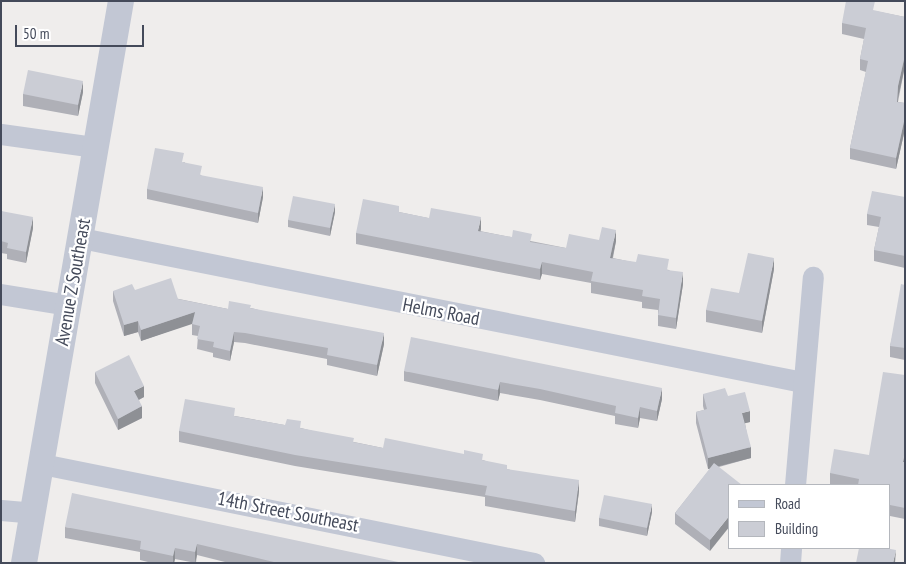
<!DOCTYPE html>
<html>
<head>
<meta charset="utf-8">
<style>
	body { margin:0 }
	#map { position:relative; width:906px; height:564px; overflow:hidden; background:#efedec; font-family:"PT Sans Narrow",sans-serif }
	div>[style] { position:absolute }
	.minor>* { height:21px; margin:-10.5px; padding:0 10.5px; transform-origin:10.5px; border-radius:10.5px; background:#c2c7d4 }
	.tertiary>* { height:26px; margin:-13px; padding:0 13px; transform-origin:13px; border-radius:13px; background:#c2c7d4 }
	.wall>* { inset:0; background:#afb0b7 }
	.shaded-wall>* { inset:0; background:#8e9095 }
	.building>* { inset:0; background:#cbcdd5 }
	span { translate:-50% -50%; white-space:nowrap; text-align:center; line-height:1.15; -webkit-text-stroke:4.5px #fff; paint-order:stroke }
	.street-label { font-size:19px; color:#444a5a }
	.frame { position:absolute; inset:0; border:2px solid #444a5a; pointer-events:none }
	.legend { position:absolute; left:728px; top:484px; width:162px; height:65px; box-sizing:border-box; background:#fff; border:1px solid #b4b7bd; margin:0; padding:6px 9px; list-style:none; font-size:15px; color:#444a5a }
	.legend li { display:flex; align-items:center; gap:10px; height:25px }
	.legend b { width:25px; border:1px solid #b4b7bd }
	.scale { position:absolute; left:15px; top:25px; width:129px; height:22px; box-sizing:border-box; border:2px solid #444a5a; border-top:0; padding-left:6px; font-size:15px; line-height:18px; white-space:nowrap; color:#444a5a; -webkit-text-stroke:4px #fff; paint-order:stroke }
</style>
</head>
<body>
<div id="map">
	<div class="minor">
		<i style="left:1px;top:134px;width:95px;rotate:7.9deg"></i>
		<i style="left:81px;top:238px;width:735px;rotate:11.29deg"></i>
		<i style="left:1px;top:294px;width:69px;rotate:9.2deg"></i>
		<i style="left:42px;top:464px;width:502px;rotate:11.38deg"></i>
		<i style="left:795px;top:485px;width:209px;rotate:-85.1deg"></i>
		<i style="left:1px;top:510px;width:32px;rotate:5deg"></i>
		<i style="left:790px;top:563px;width:15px;rotate:-86deg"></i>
	</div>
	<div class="tertiary">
		<i style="left:24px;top:563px;width:570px;rotate:-80.21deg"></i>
	</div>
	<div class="wall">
		<i style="clip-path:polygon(875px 11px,905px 17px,905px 66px,898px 102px,905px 103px,905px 129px,896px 169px,850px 159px,850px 148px,866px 72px,860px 70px,860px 59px,864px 39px,842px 34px,842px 23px)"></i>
		<i style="clip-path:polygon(83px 92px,78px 116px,23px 106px,23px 94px)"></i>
		<i style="clip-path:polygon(184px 162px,202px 176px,263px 197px,258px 223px,147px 199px,147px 189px)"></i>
		<i style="clip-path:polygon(905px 197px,905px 268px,874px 261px,874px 250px,879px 227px,867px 225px,867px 214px)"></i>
		<i style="clip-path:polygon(1px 211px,33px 228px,26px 263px,7px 259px,7px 254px,1px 253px)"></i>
		<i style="clip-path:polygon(335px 212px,330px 236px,288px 227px,288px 220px)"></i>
		<i style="clip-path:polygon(399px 212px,481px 229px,480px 231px,566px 248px,599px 240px,616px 241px,613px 258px,669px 270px,683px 284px,676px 329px,658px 326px,658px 310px,642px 308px,642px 302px,591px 293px,591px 283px,542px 274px,540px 280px,356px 244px,356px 233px)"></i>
		<i style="clip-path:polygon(774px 269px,762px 333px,706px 322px,706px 310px,739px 293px)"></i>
		<i style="clip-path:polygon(905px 285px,905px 360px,890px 357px,890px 346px)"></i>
		<i style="clip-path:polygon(135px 290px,228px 309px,251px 308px,384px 344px,377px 376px,327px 365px,327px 359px,245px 343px,234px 342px,230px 361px,213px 357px,213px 353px,197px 349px,198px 336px,192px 335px,192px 323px,141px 341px,138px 332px,124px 336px,113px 301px,113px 291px)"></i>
		<i style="clip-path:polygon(404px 371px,662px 399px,657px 421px,640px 418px,638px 428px,615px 424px,615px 416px,540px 400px,500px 393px,498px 401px,404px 381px)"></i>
		<i style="clip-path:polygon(95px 372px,144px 397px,139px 400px,142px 418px,118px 430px,95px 383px)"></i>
		<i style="clip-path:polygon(703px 394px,728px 396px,750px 422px,745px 423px,751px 458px,719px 467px,710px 551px,675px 524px,675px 513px,710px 469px,708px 469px,696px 423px,696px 412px,704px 410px,703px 406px)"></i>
		<i style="clip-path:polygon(235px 416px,301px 428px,354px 442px,383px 448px,483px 460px,507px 469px,579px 491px,575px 522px,485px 506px,485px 497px,295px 466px,179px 442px,179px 431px)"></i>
		<i style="clip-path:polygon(905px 462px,905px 519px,890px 516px,890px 485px,834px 485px,830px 484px,830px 473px)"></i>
		<i style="clip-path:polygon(652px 512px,647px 536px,599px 526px,599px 518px)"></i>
		<i style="clip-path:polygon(65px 527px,403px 563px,229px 563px,197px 555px,196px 563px,175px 559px,174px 563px,152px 563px,140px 560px,140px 552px,65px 538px)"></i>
	</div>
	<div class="shaded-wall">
		<i style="clip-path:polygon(905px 55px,905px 66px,898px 98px,897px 113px,897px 102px,898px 86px)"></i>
		<i style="clip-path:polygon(83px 81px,83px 92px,78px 116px,78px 105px)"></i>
		<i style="clip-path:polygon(905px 117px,905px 129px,896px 169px,896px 158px)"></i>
		<i style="clip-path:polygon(263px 187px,263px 197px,258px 223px,258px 213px)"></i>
		<i style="clip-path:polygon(335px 204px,335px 212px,330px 236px,330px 228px)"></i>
		<i style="clip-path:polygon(33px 217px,33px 228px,26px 263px,26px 252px)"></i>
		<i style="clip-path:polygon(481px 217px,481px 229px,478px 242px,478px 231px)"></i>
		<i style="clip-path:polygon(616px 230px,616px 241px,610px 269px,610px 258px)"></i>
		<i style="clip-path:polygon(774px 258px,774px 269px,762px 333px,762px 321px)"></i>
		<i style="clip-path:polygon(542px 262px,542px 274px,540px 280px,540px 269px)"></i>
		<i style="clip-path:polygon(683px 272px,683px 284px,676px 329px,676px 318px)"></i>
		<i style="clip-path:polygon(195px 312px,195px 323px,141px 341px,141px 330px)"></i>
		<i style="clip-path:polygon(138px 321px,138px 332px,124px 336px,124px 325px)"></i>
		<i style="clip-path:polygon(234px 332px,234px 342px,230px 361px,230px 351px)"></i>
		<i style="clip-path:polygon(384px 333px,384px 344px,377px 376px,377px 365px)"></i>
		<i style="clip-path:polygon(500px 382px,500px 393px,498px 401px,498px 390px)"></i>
		<i style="clip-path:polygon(144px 386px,144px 397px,134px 402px,134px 391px)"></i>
		<i style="clip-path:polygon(662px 388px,662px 399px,657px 421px,657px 411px)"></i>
		<i style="clip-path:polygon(142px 406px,142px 418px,118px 430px,118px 419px)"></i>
		<i style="clip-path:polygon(640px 407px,640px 418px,638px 428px,638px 418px)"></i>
		<i style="clip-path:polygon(750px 411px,750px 422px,742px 424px,742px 413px)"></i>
		<i style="clip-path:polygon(751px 447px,751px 458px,708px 469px,708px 458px)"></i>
		<i style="clip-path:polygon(905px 449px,905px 460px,903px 473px,903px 462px)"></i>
		<i style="clip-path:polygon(579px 480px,579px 491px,575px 522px,575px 511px)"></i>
		<i style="clip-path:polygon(652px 504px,652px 512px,647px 536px,647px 528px)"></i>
		<i style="clip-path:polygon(730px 515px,730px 526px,710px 551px,710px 540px)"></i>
		<i style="clip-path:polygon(197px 544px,197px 555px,195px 563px,195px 552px)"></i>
		<i style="clip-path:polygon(175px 548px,175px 559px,174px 563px,173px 563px,173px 556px)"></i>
		<i style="clip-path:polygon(896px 550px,895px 563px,893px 563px)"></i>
	</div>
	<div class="building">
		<i style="clip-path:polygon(846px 1px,875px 1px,873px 10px,905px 17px,905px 55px,898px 86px,897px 102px,905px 103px,905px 117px,896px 158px,850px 148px,868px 61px,860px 59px,866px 28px,842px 23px)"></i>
		<i style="clip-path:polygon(28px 70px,83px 81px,78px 105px,23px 94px)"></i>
		<i style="clip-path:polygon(155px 148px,184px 153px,182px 162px,202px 166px,200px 175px,263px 187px,258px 213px,147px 189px)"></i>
		<i style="clip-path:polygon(872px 191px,905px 197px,905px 256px,874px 250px,881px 217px,867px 214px)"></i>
		<i style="clip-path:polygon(293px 196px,335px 204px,330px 228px,288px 220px)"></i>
		<i style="clip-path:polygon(363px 199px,399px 206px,399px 212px,429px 218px,431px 208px,481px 217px,478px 231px,512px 237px,513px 230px,532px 234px,530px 242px,566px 248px,569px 234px,599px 240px,602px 227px,616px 230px,610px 258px,636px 262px,638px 254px,669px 259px,667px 270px,683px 272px,676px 318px,658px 315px,660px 299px,642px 296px,643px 290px,591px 281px,593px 272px,542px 262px,540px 269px,356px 233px)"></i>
		<i style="clip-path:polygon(1px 211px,33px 217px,26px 252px,7px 248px,8px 243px,1px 241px)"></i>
		<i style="clip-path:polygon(748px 253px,774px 258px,762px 321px,706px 310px,711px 288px,739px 293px)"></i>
		<i style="clip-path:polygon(171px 278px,178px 299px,228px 309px,229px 301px,251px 305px,250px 308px,384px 333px,377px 365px,327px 355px,328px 348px,245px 333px,234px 332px,230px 351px,213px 347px,214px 342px,197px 339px,200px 326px,192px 324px,195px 312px,141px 330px,138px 321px,124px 325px,113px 291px,132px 284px,135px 290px)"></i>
		<i style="clip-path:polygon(901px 284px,905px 285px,905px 348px,890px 346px)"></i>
		<i style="clip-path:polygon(411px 337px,662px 388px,657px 411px,640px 407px,638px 418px,615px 413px,616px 406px,540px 389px,500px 382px,498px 390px,404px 371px)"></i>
		<i style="clip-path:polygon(129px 355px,144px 386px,134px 391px,142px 406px,118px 419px,95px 372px)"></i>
		<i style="clip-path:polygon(883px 372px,905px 375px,905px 449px,903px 462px,905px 462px,905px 508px,890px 505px,890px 485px,858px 485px,859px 479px,830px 473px,834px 449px,869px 455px)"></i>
		<i style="clip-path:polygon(725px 388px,728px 396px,745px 392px,750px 411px,742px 413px,751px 447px,708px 458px,696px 412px,707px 409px,703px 394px)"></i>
		<i style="clip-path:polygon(185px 399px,235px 408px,234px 416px,285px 425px,287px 419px,301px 421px,300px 428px,354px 438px,353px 442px,383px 448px,385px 438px,464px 454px,464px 450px,483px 454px,482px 460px,507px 465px,507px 469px,579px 480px,575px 511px,485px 495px,487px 486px,295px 455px,179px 431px)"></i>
		<i style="clip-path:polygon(714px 463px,742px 485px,730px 485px,730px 515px,710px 540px,675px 513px)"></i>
		<i style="clip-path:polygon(72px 493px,403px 563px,278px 563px,197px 544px,195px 552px,175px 548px,173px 556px,140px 549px,141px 541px,65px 527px)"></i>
		<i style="clip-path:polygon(604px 495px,652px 504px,647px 528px,599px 518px)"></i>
		<i style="clip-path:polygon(859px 548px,885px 548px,896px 550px,893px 563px,856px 563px)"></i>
	</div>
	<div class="street-label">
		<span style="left:73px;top:282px;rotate:-80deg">Avenue Z Southeast</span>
		<span style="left:441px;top:312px;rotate:11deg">Helms Road</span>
		<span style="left:288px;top:512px;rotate:11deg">14th Street Southeast</span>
	</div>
	<div class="frame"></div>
	<ul class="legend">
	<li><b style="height:6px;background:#c2c7d4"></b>Road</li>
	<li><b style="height:14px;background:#cbcdd5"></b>Building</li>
	</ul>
	<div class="scale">50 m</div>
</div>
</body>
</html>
